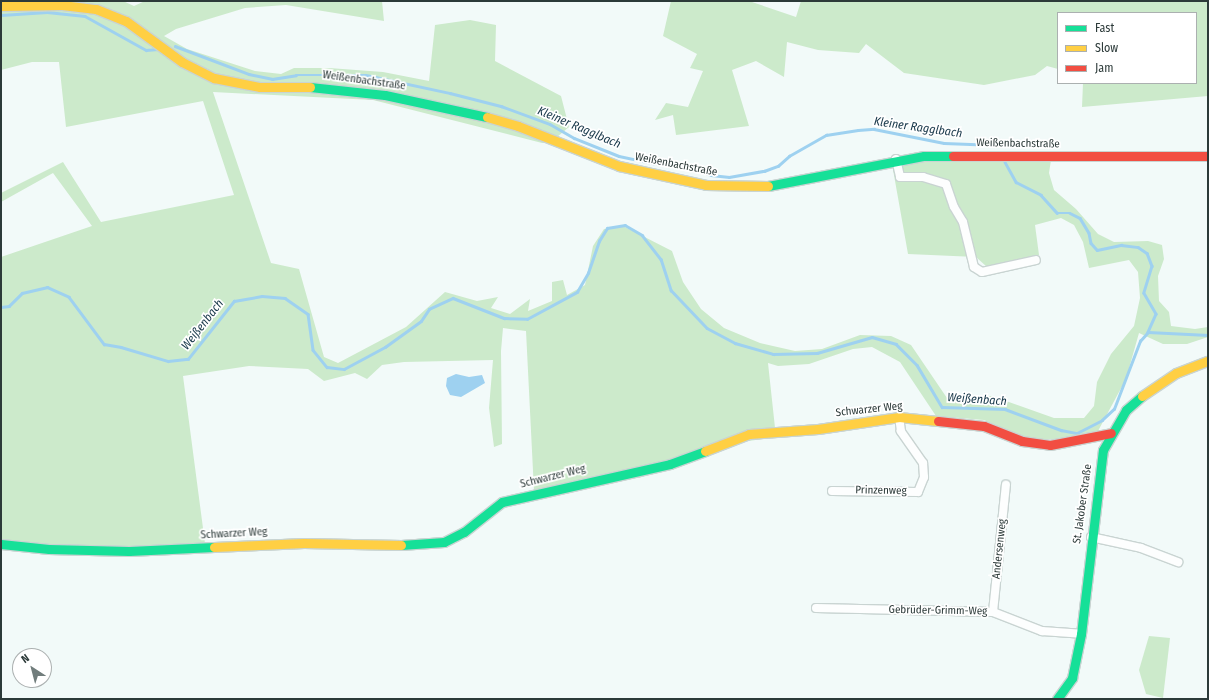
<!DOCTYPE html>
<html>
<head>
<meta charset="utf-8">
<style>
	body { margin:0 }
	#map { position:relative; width:1209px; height:700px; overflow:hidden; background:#f2faf9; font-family:"Fira Sans Condensed",sans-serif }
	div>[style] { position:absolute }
	.green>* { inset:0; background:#cceacb }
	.water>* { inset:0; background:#9ed1f0 }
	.stream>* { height:2.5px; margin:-1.25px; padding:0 1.25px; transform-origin:1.25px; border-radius:1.25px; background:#9ed1f0 }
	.roads { filter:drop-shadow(1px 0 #c9d4d2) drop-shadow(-1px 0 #c9d4d2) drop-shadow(0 1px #c9d4d2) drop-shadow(0 -1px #c9d4d2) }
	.street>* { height:8px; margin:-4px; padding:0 4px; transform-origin:4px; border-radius:4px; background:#fdfefe }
	.fast>* { height:9px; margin:-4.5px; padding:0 4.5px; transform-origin:4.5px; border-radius:4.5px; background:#16e098 }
	.slow>* { height:9px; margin:-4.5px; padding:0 4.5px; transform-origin:4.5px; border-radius:4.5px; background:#ffcf43 }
	.jam>* { height:9px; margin:-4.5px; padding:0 4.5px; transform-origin:4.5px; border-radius:4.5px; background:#f24e42 }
	span { translate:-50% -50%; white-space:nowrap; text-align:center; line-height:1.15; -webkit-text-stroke:3.5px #fff; paint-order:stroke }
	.street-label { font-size:11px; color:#2c3a39 }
	.water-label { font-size:12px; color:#163648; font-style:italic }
	.frame { position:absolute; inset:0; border:2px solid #2c3a39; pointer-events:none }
	.legend { position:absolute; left:1057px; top:12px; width:140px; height:72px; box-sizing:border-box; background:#fff; border:1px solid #abb0b0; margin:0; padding:5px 7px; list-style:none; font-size:12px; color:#2c3a39 }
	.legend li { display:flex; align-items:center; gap:8px; height:20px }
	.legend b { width:20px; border:1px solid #abb0b0 }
	.north { position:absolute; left:12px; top:648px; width:40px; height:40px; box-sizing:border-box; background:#fff; border:1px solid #abb0b0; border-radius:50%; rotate:324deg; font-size:11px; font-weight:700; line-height:16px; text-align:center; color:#2c3a39 }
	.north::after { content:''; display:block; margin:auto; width:14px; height:18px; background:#717d7c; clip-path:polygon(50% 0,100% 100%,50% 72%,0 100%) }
</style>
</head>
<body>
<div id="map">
	<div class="green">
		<i style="clip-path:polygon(1px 1px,123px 1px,134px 6px,145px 1px,382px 1px,384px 21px,286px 5px,245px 8px,176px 29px,164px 36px,187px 49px,255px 71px,281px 74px,294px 68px,329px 68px,383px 72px,429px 81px,435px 25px,470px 20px,496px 25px,495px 61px,561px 96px,569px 127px,550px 143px,542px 143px,373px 100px,213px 92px,271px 263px,299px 269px,324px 357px,338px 363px,406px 327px,445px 292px,477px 301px,498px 297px,491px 308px,510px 314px,530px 299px,528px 311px,552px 301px,552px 282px,563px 280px,567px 295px,585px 285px,593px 246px,604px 229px,623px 226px,672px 251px,683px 282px,701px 309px,724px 328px,760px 343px,795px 351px,822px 349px,860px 335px,891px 336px,911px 345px,947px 398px,992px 396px,1054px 418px,1084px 418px,1094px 406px,1097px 382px,1111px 354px,1134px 326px,1140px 298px,1138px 272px,1129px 260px,1089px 268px,1083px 242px,1074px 225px,1061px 218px,1035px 225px,1039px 255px,987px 267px,976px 257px,908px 254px,892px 164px,934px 157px,1051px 160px,1049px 173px,1054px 190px,1076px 209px,1098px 234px,1114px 242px,1148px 241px,1162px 245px,1164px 259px,1158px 276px,1159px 301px,1169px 312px,1171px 326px,1195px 329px,1208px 327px,1208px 337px,1187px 344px,1163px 344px,1139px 333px,1126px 379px,1098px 431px,1069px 439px,1028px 439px,984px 420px,936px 416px,900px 362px,872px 347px,853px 349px,809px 364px,778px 366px,768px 363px,776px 437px,735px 443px,639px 478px,632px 468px,534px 491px,526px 331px,503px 328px,501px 351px,502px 444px,494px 447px,489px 408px,493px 360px,404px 362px,382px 365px,367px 379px,355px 373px,324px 381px,308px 369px,249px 366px,183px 376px,206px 551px,51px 555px,1px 547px,1px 257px,92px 226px,53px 173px,1px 202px,1px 193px,63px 162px,101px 222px,234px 195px,203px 101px,66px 127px,59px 62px,32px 62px,1px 70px)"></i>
		<i style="clip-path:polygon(671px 1px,749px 1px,796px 17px,801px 1px,1208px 1px,1208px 96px,1082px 107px,1083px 83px,1196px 83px,1196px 13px,1058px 13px,1058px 69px,1047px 66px,1035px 75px,984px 85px,904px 73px,866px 44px,859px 53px,818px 50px,787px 42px,784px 77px,756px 61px,732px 70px,749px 126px,676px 135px,673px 115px,655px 120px,666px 103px,688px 107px,703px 71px,690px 68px,697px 54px,663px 36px)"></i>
		<i style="clip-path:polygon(1149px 636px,1170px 638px,1163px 698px,1146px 694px,1139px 670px)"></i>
	</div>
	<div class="water">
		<i style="clip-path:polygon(456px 374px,469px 377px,482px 375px,485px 383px,461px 397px,450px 395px,446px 386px,447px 378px)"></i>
	</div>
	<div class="stream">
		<i style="left:1px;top:15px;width:46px;rotate:-3.7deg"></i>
		<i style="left:47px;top:12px;width:38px;rotate:6deg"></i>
		<i style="left:85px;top:16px;width:70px;rotate:29.1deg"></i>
		<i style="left:146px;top:50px;width:12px;rotate:-5deg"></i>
		<i style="left:175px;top:46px;width:79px;rotate:20.7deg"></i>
		<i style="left:249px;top:74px;width:24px;rotate:12deg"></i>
		<i style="left:272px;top:79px;width:24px;rotate:-9deg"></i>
		<i style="left:296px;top:75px;width:70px"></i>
		<i style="left:366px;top:75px;width:86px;rotate:12.1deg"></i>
		<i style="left:450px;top:93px;width:53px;rotate:14.3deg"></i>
		<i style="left:501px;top:106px;width:52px;rotate:20.2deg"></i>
		<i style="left:550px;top:124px;width:28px;rotate:30deg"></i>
		<i style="left:574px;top:138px;width:48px;rotate:21.8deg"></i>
		<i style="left:619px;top:156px;width:35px;rotate:12deg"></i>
		<i style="left:653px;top:163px;width:25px;rotate:2deg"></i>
		<i style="left:678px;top:164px;width:35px;rotate:18deg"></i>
		<i style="left:711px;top:175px;width:18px;rotate:6deg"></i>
		<i style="left:729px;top:177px;width:36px;rotate:-10deg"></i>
		<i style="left:764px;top:171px;width:15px;rotate:-20deg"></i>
		<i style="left:778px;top:166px;width:15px;rotate:-42deg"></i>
		<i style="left:789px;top:156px;width:43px;rotate:-29.6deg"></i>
		<i style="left:826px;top:135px;width:32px;rotate:-9deg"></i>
		<i style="left:858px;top:130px;width:16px;rotate:-4deg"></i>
		<i style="left:874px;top:129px;width:71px;rotate:11.3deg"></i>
		<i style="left:944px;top:143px;width:52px;rotate:2.2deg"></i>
		<i style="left:1005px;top:162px;width:23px;rotate:61deg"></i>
		<i style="left:1016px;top:182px;width:28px;rotate:27deg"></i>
		<i style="left:1041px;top:195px;width:24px;rotate:48deg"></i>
		<i style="left:1057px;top:213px;width:13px"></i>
		<i style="left:1070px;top:213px;width:11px;rotate:27deg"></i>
		<i style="left:1080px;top:218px;width:17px;rotate:59deg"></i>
		<i style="left:1089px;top:233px;width:10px;rotate:79deg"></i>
		<i style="left:1091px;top:243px;width:9px;rotate:49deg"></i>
		<i style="left:1097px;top:250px;width:25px;rotate:-12deg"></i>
		<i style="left:1121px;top:245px;width:17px;rotate:7deg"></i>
		<i style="left:1138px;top:247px;width:11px;rotate:34deg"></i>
		<i style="left:1147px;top:253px;width:14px;rotate:69deg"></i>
		<i style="left:1152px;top:266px;width:28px;rotate:107deg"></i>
		<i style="left:1144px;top:293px;width:24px;rotate:60deg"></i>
		<i style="left:1156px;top:314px;width:20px;rotate:114deg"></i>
		<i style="left:1px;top:307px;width:8px;rotate:-7deg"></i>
		<i style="left:9px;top:306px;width:18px;rotate:-45deg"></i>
		<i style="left:22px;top:293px;width:26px;rotate:-13deg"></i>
		<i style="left:47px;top:287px;width:24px;rotate:24deg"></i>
		<i style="left:69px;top:297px;width:59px;rotate:53.3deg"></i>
		<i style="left:104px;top:344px;width:17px;rotate:10deg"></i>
		<i style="left:121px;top:347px;width:49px;rotate:16.6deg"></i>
		<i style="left:168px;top:361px;width:20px;rotate:-6deg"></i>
		<i style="left:188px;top:359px;width:74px;rotate:-51.6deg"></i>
		<i style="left:234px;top:301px;width:28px;rotate:-10deg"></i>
		<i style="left:262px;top:296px;width:23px;rotate:5deg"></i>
		<i style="left:285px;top:298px;width:28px;rotate:35deg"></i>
		<i style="left:308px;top:314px;width:36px;rotate:82deg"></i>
		<i style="left:313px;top:350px;width:22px;rotate:51deg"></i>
		<i style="left:327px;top:367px;width:17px;rotate:7deg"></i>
		<i style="left:344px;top:369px;width:47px;rotate:-28.2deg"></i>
		<i style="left:385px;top:347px;width:44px;rotate:-35.8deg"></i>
		<i style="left:421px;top:321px;width:14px;rotate:-56deg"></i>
		<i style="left:429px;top:309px;width:26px;rotate:-25deg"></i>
		<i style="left:453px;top:298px;width:55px;rotate:21.4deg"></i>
		<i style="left:504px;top:318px;width:23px;rotate:2deg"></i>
		<i style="left:527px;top:319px;width:57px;rotate:-28.4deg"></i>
		<i style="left:577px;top:292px;width:22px;rotate:-60deg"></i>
		<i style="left:588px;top:273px;width:34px;rotate:-71deg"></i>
		<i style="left:599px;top:241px;width:15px;rotate:-58deg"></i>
		<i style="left:607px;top:228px;width:18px;rotate:-9deg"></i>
		<i style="left:625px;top:225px;width:20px;rotate:30deg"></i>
		<i style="left:642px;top:235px;width:31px;rotate:52deg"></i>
		<i style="left:661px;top:259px;width:33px;rotate:72deg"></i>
		<i style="left:671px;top:290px;width:52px;rotate:46.5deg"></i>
		<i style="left:707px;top:328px;width:32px;rotate:28deg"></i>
		<i style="left:735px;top:343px;width:40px;rotate:16deg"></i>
		<i style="left:773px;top:354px;width:44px;rotate:-1.3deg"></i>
		<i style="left:817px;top:353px;width:57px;rotate:-16.2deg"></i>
		<i style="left:872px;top:337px;width:25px;rotate:16deg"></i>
		<i style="left:896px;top:344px;width:30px;rotate:45deg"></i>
		<i style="left:917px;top:365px;width:49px;rotate:59.2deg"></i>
		<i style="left:942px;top:407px;width:63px;rotate:1.8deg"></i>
		<i style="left:1005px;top:409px;width:60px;rotate:20.6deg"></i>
		<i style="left:1061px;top:430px;width:16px;rotate:11deg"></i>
		<i style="left:1077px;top:433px;width:28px;rotate:-27deg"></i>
		<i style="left:1102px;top:420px;width:16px;rotate:-43deg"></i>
		<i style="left:1114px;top:409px;width:73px;rotate:-69.1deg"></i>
		<i style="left:1140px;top:341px;width:12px;rotate:-48deg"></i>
		<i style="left:1148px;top:332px;width:60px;rotate:2.9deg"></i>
	</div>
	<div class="roads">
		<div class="street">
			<i style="left:896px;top:159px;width:18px;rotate:77deg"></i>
			<i style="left:900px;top:177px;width:23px"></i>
			<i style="left:923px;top:177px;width:24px;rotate:17deg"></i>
			<i style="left:946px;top:184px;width:24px;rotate:71deg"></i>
			<i style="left:954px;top:207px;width:17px;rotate:59deg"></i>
			<i style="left:963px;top:222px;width:46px;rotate:76.3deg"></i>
			<i style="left:974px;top:267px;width:9px;rotate:32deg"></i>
			<i style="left:982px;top:272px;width:55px;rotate:-12.5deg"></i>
			<i style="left:832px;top:491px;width:86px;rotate:0.7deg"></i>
			<i style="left:918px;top:492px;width:16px;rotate:-68deg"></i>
			<i style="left:924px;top:477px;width:14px;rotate:-94deg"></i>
			<i style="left:923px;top:463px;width:39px;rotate:-125deg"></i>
			<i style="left:901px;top:431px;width:14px;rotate:-98deg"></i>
			<i style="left:1091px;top:537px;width:51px;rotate:12.4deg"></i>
			<i style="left:1141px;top:548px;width:40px;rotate:21deg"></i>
			<i style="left:816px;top:608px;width:177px;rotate:1.3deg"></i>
			<i style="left:993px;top:612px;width:53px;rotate:21.2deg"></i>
			<i style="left:1042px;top:631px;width:39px;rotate:4deg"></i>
			<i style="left:993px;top:612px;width:128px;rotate:-84.2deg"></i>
		</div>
		<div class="fast">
			<i style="left:310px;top:87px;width:75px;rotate:6.1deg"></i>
			<i style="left:385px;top:95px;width:104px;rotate:12.2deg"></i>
			<i style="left:768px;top:186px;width:159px;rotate:-10.9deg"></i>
			<i style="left:924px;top:156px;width:29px"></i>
			<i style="left:1px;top:544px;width:48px;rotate:5.9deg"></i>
			<i style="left:49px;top:549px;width:80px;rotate:1.4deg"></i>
			<i style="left:129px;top:551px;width:85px;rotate:-2.7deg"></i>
			<i style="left:401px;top:545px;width:43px;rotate:-4deg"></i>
			<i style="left:444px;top:542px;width:22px;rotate:-27deg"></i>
			<i style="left:464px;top:532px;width:48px;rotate:-38.3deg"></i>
			<i style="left:502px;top:502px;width:172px;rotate:-12.7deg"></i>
			<i style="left:670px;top:464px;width:37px;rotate:-20deg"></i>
			<i style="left:1057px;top:699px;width:26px;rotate:-54deg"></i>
			<i style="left:1072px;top:678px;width:45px;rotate:-78.4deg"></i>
			<i style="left:1081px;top:634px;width:185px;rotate:-83.2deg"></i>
			<i style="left:1103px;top:450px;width:46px;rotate:-60.1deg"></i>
			<i style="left:1126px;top:410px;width:21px;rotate:-41deg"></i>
		</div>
		<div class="slow">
			<i style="left:1px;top:6px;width:61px;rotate:-0.9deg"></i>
			<i style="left:62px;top:5px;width:34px;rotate:7deg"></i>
			<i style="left:96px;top:9px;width:32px;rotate:22deg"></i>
			<i style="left:126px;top:21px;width:69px;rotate:36.2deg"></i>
			<i style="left:182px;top:62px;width:36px;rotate:27deg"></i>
			<i style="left:214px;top:78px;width:47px;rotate:11.1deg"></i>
			<i style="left:260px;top:87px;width:50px"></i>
			<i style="left:487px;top:117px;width:32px;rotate:16deg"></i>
			<i style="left:518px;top:126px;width:109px;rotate:21.6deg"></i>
			<i style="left:619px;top:166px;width:89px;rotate:12.3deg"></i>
			<i style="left:706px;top:185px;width:62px;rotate:0.9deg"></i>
			<i style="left:1142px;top:396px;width:41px;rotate:-34.1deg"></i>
			<i style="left:1176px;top:373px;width:34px;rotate:-21deg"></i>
			<i style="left:705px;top:451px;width:47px;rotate:-21.1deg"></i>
			<i style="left:749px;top:434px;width:69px;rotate:-4.1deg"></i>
			<i style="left:818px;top:429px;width:82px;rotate:-8.4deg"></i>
			<i style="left:899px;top:417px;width:39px;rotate:6deg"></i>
			<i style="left:214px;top:547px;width:90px;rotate:-2.5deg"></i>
			<i style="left:304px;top:543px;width:97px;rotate:1.2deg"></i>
		</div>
		<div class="jam">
			<i style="left:953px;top:156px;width:255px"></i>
			<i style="left:938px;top:421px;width:46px;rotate:6.2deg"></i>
			<i style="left:984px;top:426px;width:41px;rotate:21.5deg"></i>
			<i style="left:1022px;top:441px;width:28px;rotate:8deg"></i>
			<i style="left:1050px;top:445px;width:62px;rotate:-11.1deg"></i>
		</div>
	</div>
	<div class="street-label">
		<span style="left:364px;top:81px;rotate:8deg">Weißenbachstraße</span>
		<span style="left:1018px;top:144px;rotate:1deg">Weißenbachstraße</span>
		<span style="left:676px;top:165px;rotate:11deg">Weißenbachstraße</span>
		<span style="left:869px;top:410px;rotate:-6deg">Schwarzer Weg</span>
		<span style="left:553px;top:477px;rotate:-14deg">Schwarzer Weg</span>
		<span style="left:881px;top:491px;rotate:1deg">Prinzenweg</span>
		<span style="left:1083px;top:504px;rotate:-82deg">St. Jakober Straße</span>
		<span style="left:234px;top:534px;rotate:-3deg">Schwarzer Weg</span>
		<span style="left:1000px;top:549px;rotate:-84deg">Andersenweg</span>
		<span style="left:938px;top:611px;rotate:1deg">Gebrüder-Grimm-Weg</span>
	</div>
	<div class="water-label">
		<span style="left:579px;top:128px;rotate:23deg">Kleiner Ragglbach</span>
		<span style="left:918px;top:128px;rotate:8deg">Kleiner Ragglbach</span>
		<span style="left:203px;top:325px;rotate:-52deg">Weißenbach</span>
		<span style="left:977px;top:400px;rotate:4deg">Weißenbach</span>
	</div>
	<div class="frame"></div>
	<ul class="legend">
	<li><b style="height:5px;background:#16e098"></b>Fast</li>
	<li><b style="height:5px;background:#ffcf43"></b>Slow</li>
	<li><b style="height:5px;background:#f24e42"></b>Jam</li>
	</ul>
	<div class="north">N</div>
</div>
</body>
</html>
